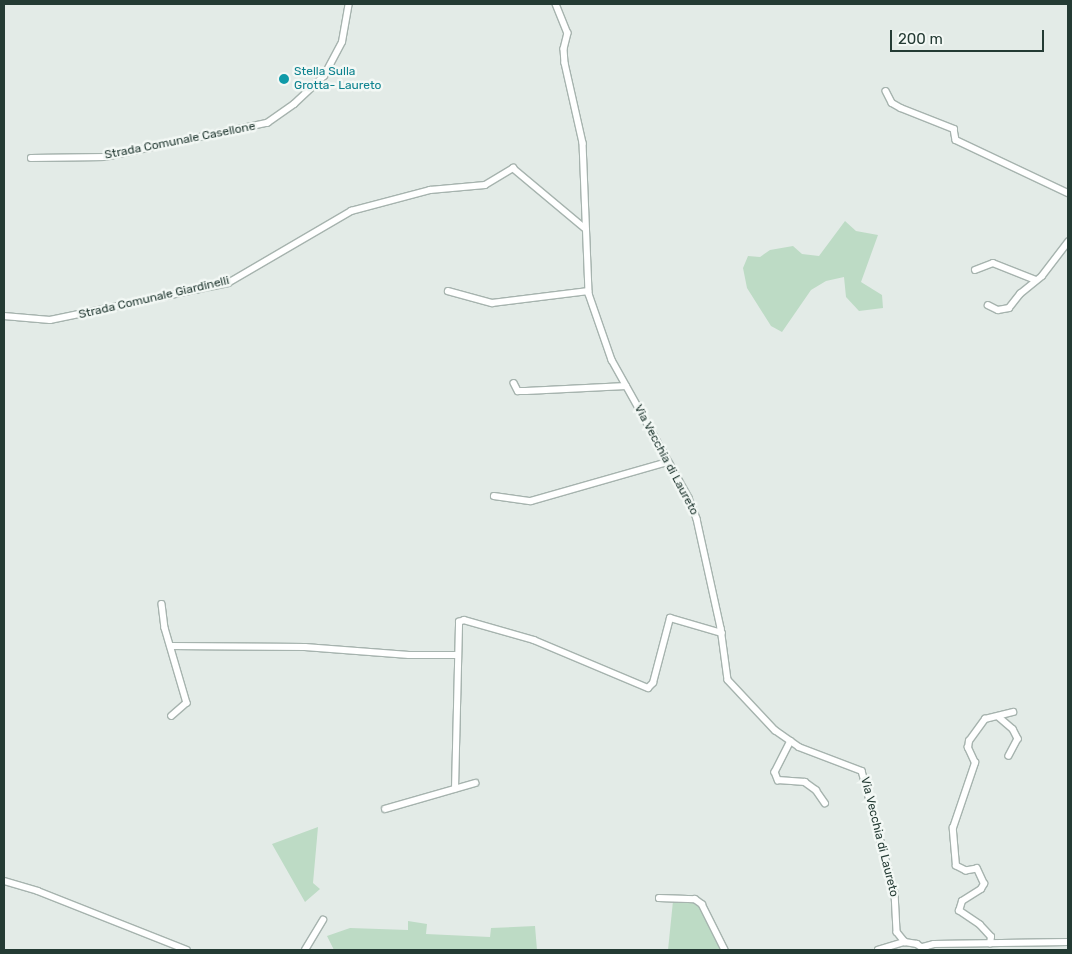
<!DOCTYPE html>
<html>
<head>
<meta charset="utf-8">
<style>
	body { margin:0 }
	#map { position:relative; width:1072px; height:954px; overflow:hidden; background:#e3ebe7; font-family:Rubik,sans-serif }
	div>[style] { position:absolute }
	.green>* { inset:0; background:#bddbc5 }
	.roads { filter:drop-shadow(1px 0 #a6b3ae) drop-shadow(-1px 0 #a6b3ae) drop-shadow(0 1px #a6b3ae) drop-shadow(0 -1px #a6b3ae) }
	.minor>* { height:5.5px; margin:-2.75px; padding:0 2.75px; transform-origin:2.75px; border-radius:2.75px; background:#fff }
	.dots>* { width:14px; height:14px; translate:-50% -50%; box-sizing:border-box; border:2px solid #f3f8f5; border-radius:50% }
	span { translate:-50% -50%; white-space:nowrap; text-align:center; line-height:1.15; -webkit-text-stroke:5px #f3f8f5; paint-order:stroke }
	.culture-label { font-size:12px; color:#0d838f }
	.left { translate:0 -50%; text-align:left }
	.street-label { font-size:12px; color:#243b34 }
	.frame { position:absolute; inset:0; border:5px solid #243b34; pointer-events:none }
	.scale { position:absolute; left:890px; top:30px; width:154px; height:22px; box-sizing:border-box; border:2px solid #243b34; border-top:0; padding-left:6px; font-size:15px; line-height:18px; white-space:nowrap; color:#243b34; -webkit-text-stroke:4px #f3f8f5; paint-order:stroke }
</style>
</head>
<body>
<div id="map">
	<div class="green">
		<i style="clip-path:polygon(845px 221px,856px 231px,878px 235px,861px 282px,882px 295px,883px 308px,859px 311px,846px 297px,844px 277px,826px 281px,811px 290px,782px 332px,771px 326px,747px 288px,743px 268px,748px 256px,760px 257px,770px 250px,793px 246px,802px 254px,819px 256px)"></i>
		<i style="clip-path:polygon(318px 827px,313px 883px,320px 889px,305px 902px,272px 844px)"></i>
		<i style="clip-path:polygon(673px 901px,693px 901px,700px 906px,722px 950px,668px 950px)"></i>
		<i style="clip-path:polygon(408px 921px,427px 924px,426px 934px,490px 937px,491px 928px,535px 926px,537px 950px,334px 950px,327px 936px,350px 928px,408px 930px)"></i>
	</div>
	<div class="roads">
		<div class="minor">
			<i style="left:556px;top:4px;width:31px;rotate:68deg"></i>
			<i style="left:568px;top:33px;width:16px;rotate:104deg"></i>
			<i style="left:564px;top:49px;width:14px;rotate:86deg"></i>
			<i style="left:565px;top:63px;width:82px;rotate:77.3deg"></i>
			<i style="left:583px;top:143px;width:151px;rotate:87.7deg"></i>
			<i style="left:589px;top:294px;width:70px;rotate:70.8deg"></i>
			<i style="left:612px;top:360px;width:158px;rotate:60.8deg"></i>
			<i style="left:689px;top:498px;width:22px;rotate:69deg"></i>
			<i style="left:697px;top:519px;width:112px;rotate:77.6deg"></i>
			<i style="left:721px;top:628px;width:52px;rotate:82.3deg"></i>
			<i style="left:728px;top:680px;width:69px;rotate:46.8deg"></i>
			<i style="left:775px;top:730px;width:29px;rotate:35deg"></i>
			<i style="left:799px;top:747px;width:67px;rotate:20.9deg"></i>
			<i style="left:862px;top:771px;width:126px;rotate:74.9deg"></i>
			<i style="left:895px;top:893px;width:39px;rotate:87deg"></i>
			<i style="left:897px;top:932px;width:13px;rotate:51deg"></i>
			<i style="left:905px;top:942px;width:12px;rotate:9deg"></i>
			<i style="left:917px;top:944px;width:11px;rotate:34deg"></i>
			<i style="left:886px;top:91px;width:13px;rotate:63deg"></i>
			<i style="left:892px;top:103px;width:10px;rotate:29deg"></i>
			<i style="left:901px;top:108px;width:57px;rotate:21.6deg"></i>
			<i style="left:954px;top:129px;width:11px;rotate:80deg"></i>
			<i style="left:956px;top:140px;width:124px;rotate:25.3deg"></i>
			<i style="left:31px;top:158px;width:74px;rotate:-0.8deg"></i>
			<i style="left:105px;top:157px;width:166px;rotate:-11.9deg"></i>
			<i style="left:267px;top:123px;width:33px;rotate:-35deg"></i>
			<i style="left:294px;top:104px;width:41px;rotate:-43deg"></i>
			<i style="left:324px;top:76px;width:38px;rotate:-62deg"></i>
			<i style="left:342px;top:42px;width:39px;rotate:-80deg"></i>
			<i style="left:975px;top:270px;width:19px;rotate:-21deg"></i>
			<i style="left:993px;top:263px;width:46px;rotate:21.6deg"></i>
			<i style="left:448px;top:291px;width:46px;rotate:15.3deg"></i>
			<i style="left:492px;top:303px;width:97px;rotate:-7.1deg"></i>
			<i style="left:988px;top:305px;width:11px;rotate:27deg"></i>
			<i style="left:998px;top:310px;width:11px;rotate:-10deg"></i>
			<i style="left:1009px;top:308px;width:18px;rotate:-52deg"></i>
			<i style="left:1020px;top:294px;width:28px;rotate:-39deg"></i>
			<i style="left:1042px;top:276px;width:43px;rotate:-52.6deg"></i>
			<i style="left:4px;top:316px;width:46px;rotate:5deg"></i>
			<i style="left:50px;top:320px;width:182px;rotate:-11.7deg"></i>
			<i style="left:228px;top:283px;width:143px;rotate:-30.3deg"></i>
			<i style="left:351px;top:211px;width:82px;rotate:-14.9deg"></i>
			<i style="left:430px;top:190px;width:55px;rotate:-5.2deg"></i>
			<i style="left:485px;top:185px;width:33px;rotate:-31deg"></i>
			<i style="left:513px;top:168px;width:95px;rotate:39.9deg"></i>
			<i style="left:514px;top:383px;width:9px;rotate:63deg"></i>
			<i style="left:518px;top:391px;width:8px"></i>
			<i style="left:526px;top:391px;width:100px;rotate:-2.9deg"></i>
			<i style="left:494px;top:496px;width:37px;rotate:8deg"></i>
			<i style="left:531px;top:501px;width:142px;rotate:-15.9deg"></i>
			<i style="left:162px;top:604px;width:24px;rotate:83deg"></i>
			<i style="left:165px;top:628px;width:78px;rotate:73.7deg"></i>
			<i style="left:187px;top:703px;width:20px;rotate:139deg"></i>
			<i style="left:171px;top:646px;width:134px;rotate:0.4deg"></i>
			<i style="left:305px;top:647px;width:104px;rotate:4.4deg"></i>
			<i style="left:409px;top:655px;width:48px"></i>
			<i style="left:999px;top:717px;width:18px;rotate:41deg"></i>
			<i style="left:1013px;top:729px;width:11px;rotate:63deg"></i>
			<i style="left:1018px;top:739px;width:19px;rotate:118deg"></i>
			<i style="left:791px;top:741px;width:35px;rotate:117deg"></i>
			<i style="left:775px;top:772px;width:9px;rotate:69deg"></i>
			<i style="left:778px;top:780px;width:27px;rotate:4deg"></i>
			<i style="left:805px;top:782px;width:14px;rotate:36deg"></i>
			<i style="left:816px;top:790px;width:16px;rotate:55deg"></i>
			<i style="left:455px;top:789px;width:167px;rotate:-88.6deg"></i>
			<i style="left:459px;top:622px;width:5px;rotate:-22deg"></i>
			<i style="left:464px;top:620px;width:73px;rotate:15.9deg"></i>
			<i style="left:534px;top:640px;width:124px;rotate:22.8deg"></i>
			<i style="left:648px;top:688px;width:7px;rotate:-45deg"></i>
			<i style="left:653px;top:683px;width:67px;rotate:-75.3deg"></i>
			<i style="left:670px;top:618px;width:54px;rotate:16.1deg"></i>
			<i style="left:385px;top:809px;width:94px;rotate:-16.1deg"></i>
			<i style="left:4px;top:881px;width:35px;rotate:16deg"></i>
			<i style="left:38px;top:891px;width:160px;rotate:21.6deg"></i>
			<i style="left:659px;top:898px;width:36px;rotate:2deg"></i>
			<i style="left:695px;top:899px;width:9px;rotate:36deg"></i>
			<i style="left:702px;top:904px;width:51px;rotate:63.4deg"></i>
			<i style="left:990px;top:944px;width:7px;rotate:-82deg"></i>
			<i style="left:991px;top:937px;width:16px;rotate:-133deg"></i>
			<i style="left:980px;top:925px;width:25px;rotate:-146deg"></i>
			<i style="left:959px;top:911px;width:10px;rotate:-73deg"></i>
			<i style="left:962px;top:901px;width:22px;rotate:-32deg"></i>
			<i style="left:981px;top:889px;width:6px;rotate:-59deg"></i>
			<i style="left:984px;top:884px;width:17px;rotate:-115deg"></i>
			<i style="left:977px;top:869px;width:11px;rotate:170deg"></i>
			<i style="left:966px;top:871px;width:11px;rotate:-153deg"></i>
			<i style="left:956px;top:866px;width:38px;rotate:-95deg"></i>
			<i style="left:953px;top:828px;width:69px;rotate:-71.3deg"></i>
			<i style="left:975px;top:763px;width:17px;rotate:-115deg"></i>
			<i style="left:968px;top:748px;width:7px;rotate:-82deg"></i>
			<i style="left:969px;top:741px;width:27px;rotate:-54deg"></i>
			<i style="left:985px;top:719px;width:29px;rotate:-14deg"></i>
			<i style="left:923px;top:947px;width:11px;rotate:-15deg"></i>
			<i style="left:934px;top:944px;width:134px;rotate:-0.9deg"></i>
			<i style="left:305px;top:950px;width:35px;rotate:-59deg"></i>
			<i style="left:878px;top:950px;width:28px;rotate:-17deg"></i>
		</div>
	</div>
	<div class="dots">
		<i style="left:284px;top:79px;background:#0f9aa8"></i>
	</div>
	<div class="culture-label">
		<span class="left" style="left:294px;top:79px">Stella Sulla<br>Grotta- Laureto</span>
	</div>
	<div class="street-label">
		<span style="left:180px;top:141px;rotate:-11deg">Strada Comunale Casellone</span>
		<span style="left:154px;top:298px;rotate:-13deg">Strada Comunale Giardinelli</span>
		<span style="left:666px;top:460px;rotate:62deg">Via Vecchia di Laureto</span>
		<span style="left:879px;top:837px;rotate:76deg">Via Vecchia di Laureto</span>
	</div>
	<div class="frame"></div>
	<div class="scale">200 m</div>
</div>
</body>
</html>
